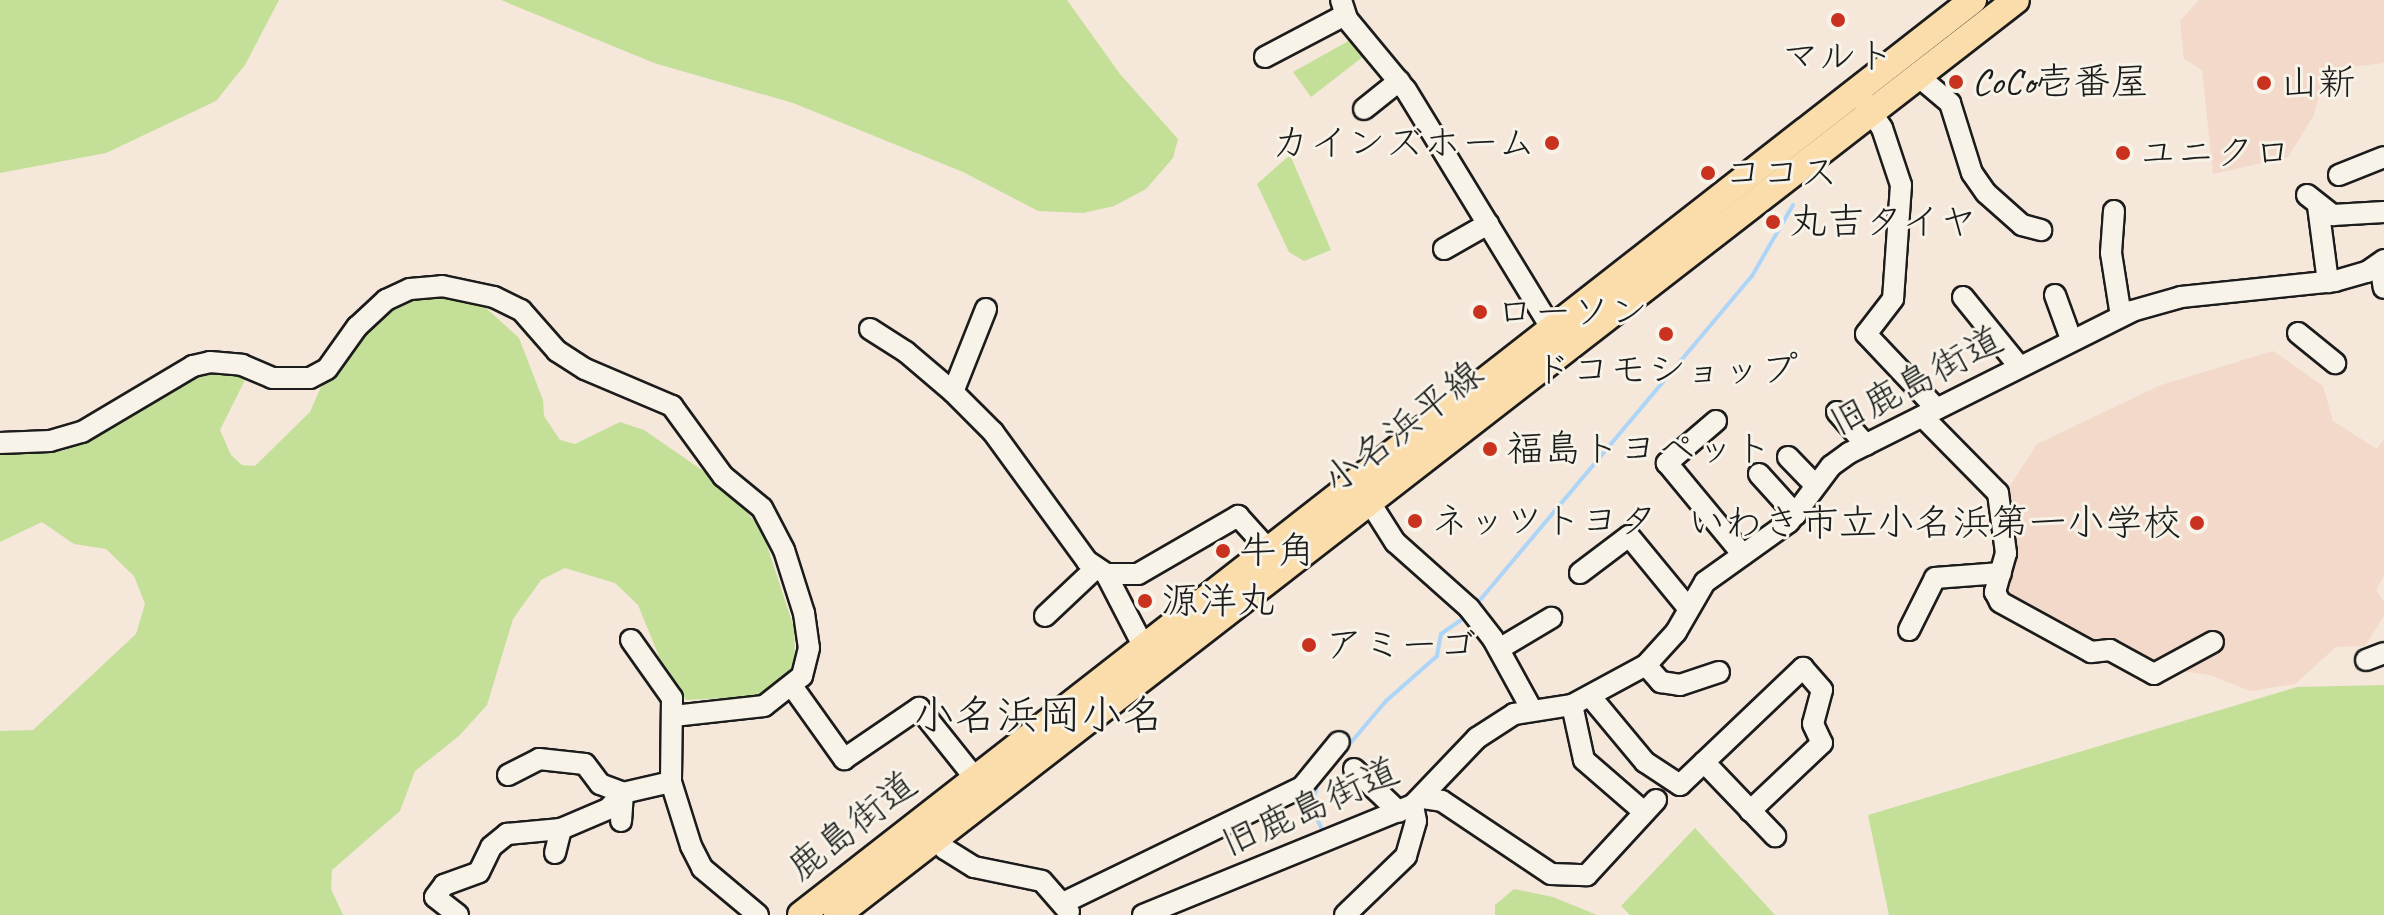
<!DOCTYPE html>
<html>
<head>
<meta charset="utf-8">
<style>
	body { margin:0 }
	#map { position:relative; width:2384px; height:915px; overflow:hidden; background:#f5e7da; font-family:Caveat,"Klee One",sans-serif }
	div>[style] { position:absolute }
	.built>* { inset:0; background:#f3d9c9 }
	.green>* { inset:0; background:#c4e098 }
	.stream>* { height:4px; margin:-2px; padding:0 2px; transform-origin:2px; border-radius:2px; background:#add5f7 }
	.roads { filter:drop-shadow(2px 0 #1c1c1c) drop-shadow(-2px 0 #1c1c1c) drop-shadow(0 2px #1c1c1c) drop-shadow(0 -2px #1c1c1c) }
	.minor>* { height:20px; margin:-10px; padding:0 10px; transform-origin:10px; border-radius:10px; background:#f7f3e8 }
	.major>* { height:26px; margin:-13px; padding:0 13px; transform-origin:13px; border-radius:13px; background:#faddab }
	.dots>* { width:22px; height:22px; translate:-50% -50%; box-sizing:border-box; border:4px solid #f7f3e8; border-radius:50% }
	span { translate:-50% -50%; white-space:nowrap; text-align:center; line-height:1.15; -webkit-text-stroke:6px #f7f3e8; paint-order:stroke }
	.poi-label { font-size:38px; color:#1c1c1c }
	.left { translate:0 -50%; text-align:left }
	.right { translate:-100% -50%; text-align:right }
	.street-label { font-size:38px; color:#1c1c1c }
	.quarter-label { font-size:42px; color:#1c1c1c }
</style>
</head>
<body>
<div id="map">
	<div class="built">
		<i style="clip-path:polygon(2199px 0,2384px 0,2384px 63px,2325px 70px,2314px 115px,2288px 157px,2213px 174px,2202px 70px,2184px 59px,2180px 21px)"></i>
		<i style="clip-path:polygon(2273px 351px,2323px 386px,2333px 421px,2377px 449px,2384px 439px,2384px 576px,2376px 590px,2384px 602px,2384px 616px,2365px 646px,2336px 647px,2295px 684px,2250px 691px,2210px 675px,2180px 671px,2151px 682px,2007px 596px,2006px 492px,2037px 444px,2161px 385px)"></i>
	</div>
	<div class="green">
		<i style="clip-path:polygon(0 0,279px 0,245px 65px,216px 101px,106px 153px,0 173px)"></i>
		<i style="clip-path:polygon(501px 0,1067px 0,1120px 74px,1178px 139px,1173px 158px,1146px 189px,1114px 206px,1083px 213px,1038px 211px,963px 172px,793px 103px,654px 63px)"></i>
		<i style="clip-path:polygon(1352px 39px,1364px 56px,1311px 97px,1293px 72px)"></i>
		<i style="clip-path:polygon(1290px 155px,1331px 250px,1304px 261px,1289px 252px,1257px 184px)"></i>
		<i style="clip-path:polygon(424px 290px,472px 295px,519px 338px,543px 400px,544px 416px,560px 440px,575px 444px,620px 422px,644px 430px,725px 486px,762px 530px,794px 628px,795px 661px,784px 679px,763px 696px,686px 700px,663px 666px,638px 605px,615px 583px,565px 568px,541px 580px,513px 619px,487px 705px,459px 736px,415px 771px,400px 811px,332px 870px,331px 889px,343px 915px,0 915px,0 731px,33px 730px,136px 634px,145px 604px,134px 576px,106px 549px,74px 544px,42px 522px,0 542px,0 449px,62px 451px,96px 437px,113px 419px,189px 375px,217px 368px,238px 370px,245px 380px,220px 430px,231px 455px,242px 465px,255px 466px,310px 412px,323px 382px,362px 330px,393px 303px)"></i>
		<i style="clip-path:polygon(2384px 685px,2384px 915px,1889px 915px,1868px 815px,2297px 687px)"></i>
		<i style="clip-path:polygon(1695px 828px,1775px 915px,1630px 915px,1621px 906px)"></i>
		<i style="clip-path:polygon(1514px 889px,1553px 897px,1597px 915px,1495px 915px,1495px 905px)"></i>
	</div>
	<div class="stream">
		<i style="left:1475px;top:606px;width:431px;rotate:-50deg"></i>
		<i style="left:1752px;top:276px;width:82px;rotate:-60deg"></i>
		<i style="left:1347px;top:747px;width:60px;rotate:-49.7deg"></i>
		<i style="left:1386px;top:701px;width:68px;rotate:-41.4deg"></i>
		<i style="left:1437px;top:656px;width:22px;rotate:-80deg"></i>
		<i style="left:1441px;top:634px;width:32px;rotate:-35deg"></i>
		<i style="left:1318px;top:781px;width:28px;rotate:103deg"></i>
		<i style="left:1312px;top:808px;width:26px;rotate:65deg"></i>
	</div>
	<div class="roads">
		<div class="minor">
			<i style="left:1341px;top:0;width:20px;rotate:72deg"></i>
			<i style="left:1347px;top:19px;width:92px;rotate:50.3deg"></i>
			<i style="left:1406px;top:90px;width:292px;rotate:58.6deg"></i>
			<i style="left:1265px;top:57px;width:90px;rotate:-27.7deg"></i>
			<i style="left:1918px;top:76px;width:42px;rotate:40.2deg"></i>
			<i style="left:1950px;top:103px;width:73px;rotate:72.6deg"></i>
			<i style="left:1972px;top:173px;width:24px;rotate:55deg"></i>
			<i style="left:1986px;top:193px;width:48px;rotate:41.6deg"></i>
			<i style="left:2022px;top:225px;width:20px;rotate:15deg"></i>
			<i style="left:1863px;top:100px;width:34px;rotate:56deg"></i>
			<i style="left:1882px;top:128px;width:60px;rotate:71.6deg"></i>
			<i style="left:1901px;top:185px;width:114px;rotate:94deg"></i>
			<i style="left:1893px;top:299px;width:44px;rotate:127.6deg"></i>
			<i style="left:1866px;top:334px;width:103px;rotate:46.6deg"></i>
			<i style="left:1364px;top:109px;width:45px;rotate:-38.7deg"></i>
			<i style="left:2339px;top:175px;width:48px;rotate:-21.8deg"></i>
			<i style="left:2307px;top:195px;width:33px;rotate:38deg"></i>
			<i style="left:2333px;top:215px;width:51px;rotate:-3.4deg"></i>
			<i style="left:2318px;top:206px;width:77px;rotate:82.5deg"></i>
			<i style="left:2114px;top:211px;width:42px;rotate:94.1deg"></i>
			<i style="left:2111px;top:253px;width:64px;rotate:81deg"></i>
			<i style="left:1444px;top:249px;width:51px;rotate:-29.6deg"></i>
			<i style="left:2380px;top:264px;width:24px;rotate:81deg"></i>
			<i style="left:2055px;top:295px;width:47px;rotate:70deg"></i>
			<i style="left:1963px;top:297px;width:87px;rotate:51deg"></i>
			<i style="left:986px;top:309px;width:89px;rotate:111.7deg"></i>
			<i style="left:953px;top:392px;width:57px;rotate:45deg"></i>
			<i style="left:993px;top:432px;width:160px;rotate:53.9deg"></i>
			<i style="left:1087px;top:561px;width:23px;rotate:34deg"></i>
			<i style="left:1106px;top:574px;width:32px"></i>
			<i style="left:1138px;top:574px;width:116px;rotate:-30.1deg"></i>
			<i style="left:1238px;top:516px;width:43px;rotate:47.8deg"></i>
			<i style="left:870px;top:329px;width:43px;rotate:32.6deg"></i>
			<i style="left:906px;top:352px;width:62px;rotate:40.4deg"></i>
			<i style="left:2298px;top:333px;width:48px;rotate:39deg"></i>
			<i style="left:1837px;top:412px;width:44px;rotate:48.7deg"></i>
			<i style="left:1923px;top:417px;width:107px;rotate:45.4deg"></i>
			<i style="left:1998px;top:493px;width:61px;rotate:82.4deg"></i>
			<i style="left:2006px;top:553px;width:41px;rotate:105.8deg"></i>
			<i style="left:1995px;top:592px;width:11px;rotate:63deg"></i>
			<i style="left:2000px;top:602px;width:104px;rotate:28.8deg"></i>
			<i style="left:2091px;top:652px;width:19px;rotate:-6deg"></i>
			<i style="left:2110px;top:650px;width:50px;rotate:28.6deg"></i>
			<i style="left:2154px;top:674px;width:67px;rotate:-28.5deg"></i>
			<i style="left:1716px;top:421px;width:65px;rotate:139.4deg"></i>
			<i style="left:1667px;top:463px;width:119px;rotate:50.4deg"></i>
			<i style="left:0;top:443px;width:50px;rotate:-2.3deg"></i>
			<i style="left:50px;top:441px;width:33px;rotate:-16deg"></i>
			<i style="left:82px;top:432px;width:129px;rotate:-30.7deg"></i>
			<i style="left:193px;top:366px;width:17px;rotate:-13deg"></i>
			<i style="left:210px;top:362px;width:32px;rotate:5deg"></i>
			<i style="left:242px;top:365px;width:33px;rotate:23deg"></i>
			<i style="left:272px;top:378px;width:38px"></i>
			<i style="left:310px;top:378px;width:19px;rotate:-28deg"></i>
			<i style="left:327px;top:369px;width:52px;rotate:-54.5deg"></i>
			<i style="left:357px;top:327px;width:40px;rotate:-43deg"></i>
			<i style="left:386px;top:300px;width:26px;rotate:-25deg"></i>
			<i style="left:410px;top:289px;width:32px;rotate:-5deg"></i>
			<i style="left:442px;top:286px;width:53px;rotate:11.9deg"></i>
			<i style="left:494px;top:297px;width:30px;rotate:26deg"></i>
			<i style="left:521px;top:310px;width:55px;rotate:48.7deg"></i>
			<i style="left:557px;top:351px;width:33px;rotate:33deg"></i>
			<i style="left:585px;top:369px;width:95px;rotate:23deg"></i>
			<i style="left:672px;top:406px;width:87px;rotate:53.9deg"></i>
			<i style="left:723px;top:476px;width:50px;rotate:39.4deg"></i>
			<i style="left:762px;top:508px;width:47px;rotate:62.4deg"></i>
			<i style="left:784px;top:550px;width:66px;rotate:72.4deg"></i>
			<i style="left:804px;top:613px;width:35px;rotate:82deg"></i>
			<i style="left:809px;top:648px;width:29px;rotate:104deg"></i>
			<i style="left:802px;top:676px;width:48px;rotate:141.7deg"></i>
			<i style="left:764px;top:706px;width:91px;rotate:173.7deg"></i>
			<i style="left:1788px;top:457px;width:39px;rotate:46deg"></i>
			<i style="left:1759px;top:474px;width:55px;rotate:47.9deg"></i>
			<i style="left:1362px;top:490px;width:62px;rotate:57.6deg"></i>
			<i style="left:1395px;top:542px;width:99px;rotate:41.7deg"></i>
			<i style="left:1469px;top:608px;width:39px;rotate:52deg"></i>
			<i style="left:1493px;top:639px;width:81px;rotate:61.2deg"></i>
			<i style="left:1580px;top:573px;width:61px;rotate:-37.1deg"></i>
			<i style="left:1629px;top:536px;width:94px;rotate:50.6deg"></i>
			<i style="left:1106px;top:574px;width:93px;rotate:62.6deg"></i>
			<i style="left:1045px;top:616px;width:70px;rotate:-43.3deg"></i>
			<i style="left:1909px;top:630px;width:58px;rotate:-63.4deg"></i>
			<i style="left:1935px;top:578px;width:66px;rotate:-4.3deg"></i>
			<i style="left:631px;top:640px;width:71px;rotate:54.7deg"></i>
			<i style="left:672px;top:698px;width:84px;rotate:90.7deg"></i>
			<i style="left:671px;top:782px;width:67px;rotate:72.6deg"></i>
			<i style="left:691px;top:846px;width:25px;rotate:63deg"></i>
			<i style="left:702px;top:868px;width:73px;rotate:40deg"></i>
			<i style="left:1499px;top:649px;width:61px;rotate:-30.8deg"></i>
			<i style="left:2366px;top:660px;width:19px;rotate:-21deg"></i>
			<i style="left:1646px;top:665px;width:23px;rotate:49deg"></i>
			<i style="left:1661px;top:682px;width:19px;rotate:9deg"></i>
			<i style="left:1680px;top:685px;width:41px;rotate:-18.4deg"></i>
			<i style="left:792px;top:686px;width:90px;rotate:54.5deg"></i>
			<i style="left:844px;top:759px;width:91px;rotate:-34.2deg"></i>
			<i style="left:919px;top:708px;width:88px;rotate:51.4deg"></i>
			<i style="left:1590px;top:696px;width:86px;rotate:50.2deg"></i>
			<i style="left:1645px;top:762px;width:42px;rotate:33.3deg"></i>
			<i style="left:1680px;top:785px;width:170px;rotate:-43.6deg"></i>
			<i style="left:1803px;top:668px;width:29px;rotate:49deg"></i>
			<i style="left:1822px;top:690px;width:35px;rotate:105deg"></i>
			<i style="left:1813px;top:724px;width:21px;rotate:65deg"></i>
			<i style="left:1822px;top:743px;width:99px;rotate:136.6deg"></i>
			<i style="left:1572px;top:705px;width:56px;rotate:77.7deg"></i>
			<i style="left:1584px;top:760px;width:79px;rotate:40.9deg"></i>
			<i style="left:1704px;top:762px;width:103px;rotate:46.2deg"></i>
			<i style="left:1354px;top:769px;width:62px;rotate:43.7deg"></i>
			<i style="left:508px;top:775px;width:35px;rotate:-27deg"></i>
			<i style="left:539px;top:759px;width:46px;rotate:6.2deg"></i>
			<i style="left:585px;top:764px;width:25px;rotate:53deg"></i>
			<i style="left:600px;top:784px;width:25px;rotate:21deg"></i>
			<i style="left:623px;top:793px;width:28px;rotate:94deg"></i>
			<i style="left:1423px;top:798px;width:19px;rotate:9deg"></i>
			<i style="left:1442px;top:801px;width:131px;rotate:33.8deg"></i>
			<i style="left:1551px;top:874px;width:36px;rotate:2deg"></i>
			<i style="left:1587px;top:875px;width:102px;rotate:-47.4deg"></i>
			<i style="left:929px;top:830px;width:25px;rotate:50deg"></i>
			<i style="left:945px;top:849px;width:34px;rotate:32deg"></i>
			<i style="left:974px;top:867px;width:69px;rotate:11.6deg"></i>
			<i style="left:1042px;top:881px;width:41px;rotate:48.9deg"></i>
			<i style="left:555px;top:853px;width:25px;rotate:-76deg"></i>
			<i style="left:1065px;top:902px;width:263px;rotate:-25.9deg"></i>
			<i style="left:1302px;top:787px;width:58px;rotate:-50.6deg"></i>
			<i style="left:458px;top:915px;width:29px;rotate:-142deg"></i>
			<i style="left:435px;top:897px;width:15px;rotate:-53deg"></i>
			<i style="left:444px;top:885px;width:37px;rotate:-20deg"></i>
			<i style="left:479px;top:872px;width:28px;rotate:-64deg"></i>
			<i style="left:491px;top:847px;width:21px;rotate:-39deg"></i>
			<i style="left:507px;top:834px;width:54px;rotate:-5.3deg"></i>
			<i style="left:561px;top:829px;width:51px;rotate:-23.1deg"></i>
			<i style="left:608px;top:809px;width:22px;rotate:-47deg"></i>
			<i style="left:623px;top:793px;width:49px;rotate:-12.9deg"></i>
			<i style="left:1143px;top:915px;width:292px;rotate:-22.2deg"></i>
			<i style="left:1413px;top:805px;width:93px;rotate:-46.3deg"></i>
			<i style="left:1477px;top:738px;width:44px;rotate:-33deg"></i>
			<i style="left:1514px;top:714px;width:59px;rotate:-8.8deg"></i>
			<i style="left:1572px;top:705px;width:84px;rotate:-28.4deg"></i>
			<i style="left:1646px;top:665px;width:45px;rotate:-47.7deg"></i>
			<i style="left:1676px;top:632px;width:58px;rotate:-59.9deg"></i>
			<i style="left:1705px;top:582px;width:103px;rotate:-35.5deg"></i>
			<i style="left:1789px;top:522px;width:70px;rotate:-53.1deg"></i>
			<i style="left:1831px;top:466px;width:22px;rotate:-36deg"></i>
			<i style="left:1849px;top:453px;width:317px;rotate:-26.6deg"></i>
			<i style="left:2132px;top:311px;width:51px;rotate:-15.9deg"></i>
			<i style="left:2181px;top:297px;width:155px;rotate:-5.9deg"></i>
			<i style="left:2335px;top:281px;width:33px;rotate:-16deg"></i>
			<i style="left:2367px;top:272px;width:21px;rotate:-35deg"></i>
			<i style="left:1345px;top:915px;width:85px;rotate:-44deg"></i>
			<i style="left:1406px;top:856px;width:36px;rotate:-74deg"></i>
			<i style="left:1416px;top:821px;width:16px;rotate:-101deg"></i>
		</div>
		<div class="major">
			<i style="left:801px;top:915px;width:1487px;rotate:-37.98deg"></i>
			<i style="left:837px;top:915px;width:1492px;rotate:-37.81deg"></i>
		</div>
	</div>
	<div class="dots">
		<i style="left:1838px;top:20px;background:#c8321e"></i>
		<i style="left:1956px;top:82px;background:#c8321e"></i>
		<i style="left:2264px;top:83px;background:#c8321e"></i>
		<i style="left:1552px;top:143px;background:#c8321e"></i>
		<i style="left:2123px;top:153px;background:#c8321e"></i>
		<i style="left:1708px;top:173px;background:#c8321e"></i>
		<i style="left:1773px;top:222px;background:#c8321e"></i>
		<i style="left:1480px;top:312px;background:#c8321e"></i>
		<i style="left:1666px;top:334px;background:#c8321e"></i>
		<i style="left:1490px;top:449px;background:#c8321e"></i>
		<i style="left:1415px;top:521px;background:#c8321e"></i>
		<i style="left:2197px;top:523px;background:#c8321e"></i>
		<i style="left:1223px;top:551px;background:#c8321e"></i>
		<i style="left:1145px;top:601px;background:#c8321e"></i>
		<i style="left:1309px;top:645px;background:#c8321e"></i>
	</div>
	<div class="poi-label">
		<span style="left:1838px;top:56px">マルト</span>
		<span class="left" style="left:1972px;top:82px">CoCo壱番屋</span>
		<span class="left" style="left:2280px;top:83px">山新</span>
		<span class="right" style="left:1536px;top:143px">カインズホーム</span>
		<span class="left" style="left:2139px;top:153px">ユニクロ</span>
		<span class="left" style="left:1724px;top:173px">ココス</span>
		<span class="left" style="left:1789px;top:222px">丸吉タイヤ</span>
		<span class="left" style="left:1496px;top:312px">ローソン</span>
		<span style="left:1666px;top:370px">ドコモショップ</span>
		<span class="left" style="left:1506px;top:449px">福島トヨペット</span>
		<span class="left" style="left:1431px;top:521px">ネッツトヨタ</span>
		<span class="right" style="left:2181px;top:523px">いわき市立小名浜第一小学校</span>
		<span class="left" style="left:1239px;top:551px">牛角</span>
		<span class="left" style="left:1161px;top:601px">源洋丸</span>
		<span class="left" style="left:1325px;top:645px">アミーゴ</span>
	</div>
	<div class="street-label">
		<span style="left:1916px;top:381px;rotate:-28deg">旧鹿島街道</span>
		<span style="left:1403px;top:427px;rotate:-38deg">小名浜平線</span>
		<span style="left:1310px;top:807px;rotate:-24deg">旧鹿島街道</span>
		<span style="left:852px;top:826px;rotate:-38deg">鹿島街道</span>
	</div>
	<div class="quarter-label">
		<span style="left:1039px;top:716px">小名浜岡小名</span>
	</div>
</div>
</body>
</html>
